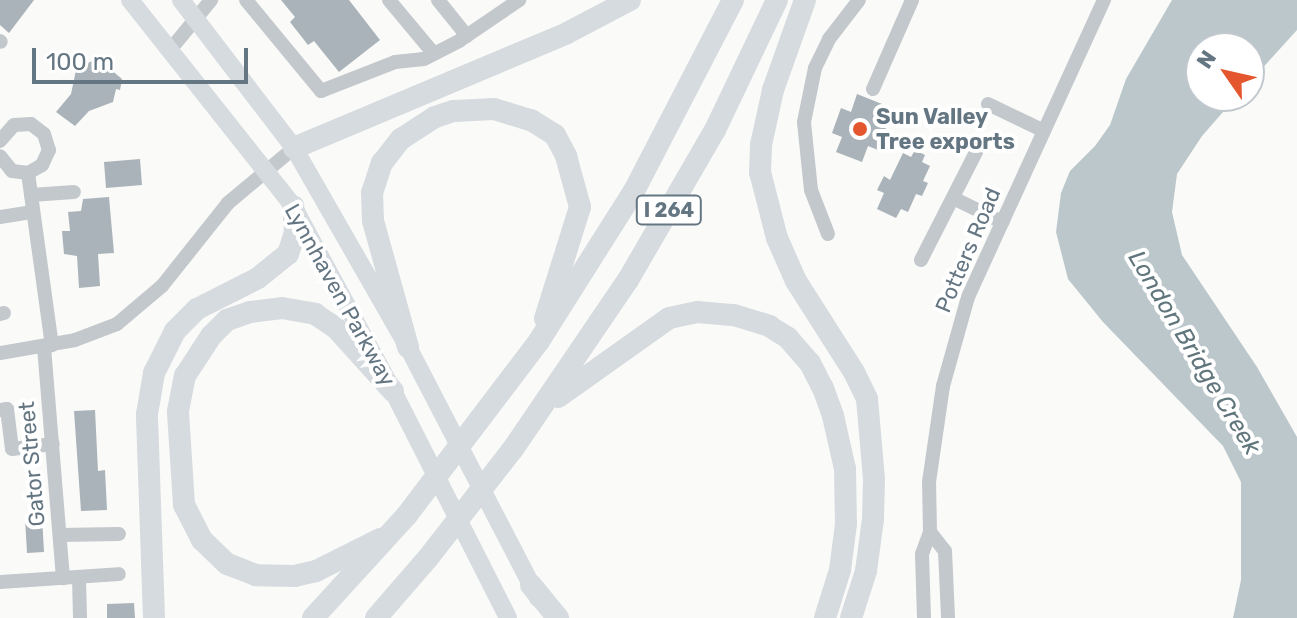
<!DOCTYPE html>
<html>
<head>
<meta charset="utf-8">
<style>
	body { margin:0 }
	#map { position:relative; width:1297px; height:618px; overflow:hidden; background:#fafaf8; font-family:Rubik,sans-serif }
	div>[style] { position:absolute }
	.water>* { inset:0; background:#bbc7cb }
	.building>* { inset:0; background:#aab3b9 }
	.minor>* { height:14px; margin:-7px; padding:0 7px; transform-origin:7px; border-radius:7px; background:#c3c8cc }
	.major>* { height:18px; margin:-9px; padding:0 9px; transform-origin:9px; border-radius:9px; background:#d6dbdf }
	.highway>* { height:22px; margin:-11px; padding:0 11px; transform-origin:11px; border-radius:11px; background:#d6dbdf }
	.dots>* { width:22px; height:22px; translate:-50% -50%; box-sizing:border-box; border:4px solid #fff; border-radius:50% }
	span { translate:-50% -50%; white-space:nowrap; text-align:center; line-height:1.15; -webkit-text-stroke:8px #fff; paint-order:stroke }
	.shield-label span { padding:2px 6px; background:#fff; border:2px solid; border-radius:6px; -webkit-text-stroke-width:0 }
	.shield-label { font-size:20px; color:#657683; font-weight:700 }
	.poi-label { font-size:22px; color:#657683; font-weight:700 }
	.left { translate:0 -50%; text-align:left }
	.street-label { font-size:22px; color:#657683 }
	.water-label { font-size:24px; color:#60757c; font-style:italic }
	.north { position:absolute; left:1185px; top:32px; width:80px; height:80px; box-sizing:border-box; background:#fff; border:2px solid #c1c8cd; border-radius:50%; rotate:304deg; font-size:22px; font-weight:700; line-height:32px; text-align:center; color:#657683 }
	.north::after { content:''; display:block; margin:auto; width:28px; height:36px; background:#e4572e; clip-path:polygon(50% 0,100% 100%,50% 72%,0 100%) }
	.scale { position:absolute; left:32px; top:48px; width:216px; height:36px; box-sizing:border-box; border:4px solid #657683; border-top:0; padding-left:10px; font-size:24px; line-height:28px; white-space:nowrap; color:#657683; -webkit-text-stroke:6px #fff; paint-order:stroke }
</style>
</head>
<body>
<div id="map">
	<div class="water">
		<i style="clip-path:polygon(1172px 0,1297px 0,1297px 30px,1249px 83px,1249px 48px,1201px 48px,1201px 96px,1237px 96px,1202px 136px,1177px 174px,1172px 212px,1182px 255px,1257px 367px,1297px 437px,1297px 618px,1233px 618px,1241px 580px,1241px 482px,1223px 446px,1103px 322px,1068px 279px,1056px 232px,1061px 193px,1070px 171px,1095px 146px,1110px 125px,1126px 79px)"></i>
	</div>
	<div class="building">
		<i style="clip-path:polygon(0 0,34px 0,9px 33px,0 25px)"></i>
		<i style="clip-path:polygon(281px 0,349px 0,380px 40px,339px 72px,314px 41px,308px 45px,290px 22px,295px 17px)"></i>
		<i style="clip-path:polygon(97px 58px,122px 79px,120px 90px,116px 89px,113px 102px,89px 111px,75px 126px,56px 112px,71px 94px,76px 70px)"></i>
		<i style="clip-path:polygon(857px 94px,887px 106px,881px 123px,887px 125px,878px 150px,868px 146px,862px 162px,836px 152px,842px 137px,832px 133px,841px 108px,851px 112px)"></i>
		<i style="clip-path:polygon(915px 150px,925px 155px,922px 162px,930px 166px,923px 181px,928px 183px,922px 196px,916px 194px,908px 212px,901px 209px,896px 218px,877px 209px,884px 193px,877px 190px,884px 176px,890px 180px,903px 153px,911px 157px)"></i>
		<i style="clip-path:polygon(140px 159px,142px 185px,106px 188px,104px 162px)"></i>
		<i style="clip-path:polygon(109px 197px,114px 253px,98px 254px,100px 286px,79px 288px,77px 256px,64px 254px,62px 231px,70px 231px,68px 212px,81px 211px,83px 199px)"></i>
		<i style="clip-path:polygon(95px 410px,98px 471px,105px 470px,107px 510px,81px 511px,74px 411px)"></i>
		<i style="clip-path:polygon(42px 517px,44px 552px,27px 553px,25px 518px)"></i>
		<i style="clip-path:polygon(134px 603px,135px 618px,107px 618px,107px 604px)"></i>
	</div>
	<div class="minor">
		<i style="left:246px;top:0;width:118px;rotate:50.5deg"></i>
		<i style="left:321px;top:91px;width:79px;rotate:-21.4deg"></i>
		<i style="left:395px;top:62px;width:29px;rotate:-6deg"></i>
		<i style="left:424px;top:59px;width:39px;rotate:-27deg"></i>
		<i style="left:459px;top:41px;width:73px;rotate:-34.3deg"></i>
		<i style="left:389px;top:0;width:70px;rotate:50.2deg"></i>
		<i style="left:438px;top:0;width:46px;rotate:51.1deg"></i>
		<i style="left:0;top:41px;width:1px;rotate:45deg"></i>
		<i style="left:170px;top:50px;width:65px;rotate:-50.6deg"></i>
		<i style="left:873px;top:89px;width:97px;rotate:-66.3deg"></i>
		<i style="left:988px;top:104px;width:62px;rotate:25.7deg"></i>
		<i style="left:0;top:141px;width:21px;rotate:-49deg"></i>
		<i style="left:14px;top:125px;width:17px;rotate:-3deg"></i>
		<i style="left:31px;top:124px;width:16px;rotate:38deg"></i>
		<i style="left:44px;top:134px;width:17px;rotate:73deg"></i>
		<i style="left:49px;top:150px;width:17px;rotate:115deg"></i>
		<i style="left:42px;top:165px;width:16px;rotate:150deg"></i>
		<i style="left:28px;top:173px;width:16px;rotate:-173deg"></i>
		<i style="left:12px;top:171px;width:19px;rotate:-129deg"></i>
		<i style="left:28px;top:173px;width:174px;rotate:82.1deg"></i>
		<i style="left:31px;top:195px;width:43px;rotate:-4deg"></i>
		<i style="left:953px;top:198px;width:55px;rotate:26.1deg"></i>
		<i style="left:0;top:217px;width:33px;rotate:-9deg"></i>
		<i style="left:828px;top:234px;width:47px;rotate:-111.1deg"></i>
		<i style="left:811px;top:190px;width:68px;rotate:-95.9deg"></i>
		<i style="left:804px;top:122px;width:55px;rotate:-78.5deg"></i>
		<i style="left:815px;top:68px;width:32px;rotate:-64deg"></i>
		<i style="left:829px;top:39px;width:49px;rotate:-52.4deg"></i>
		<i style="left:921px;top:260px;width:123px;rotate:-63deg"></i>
		<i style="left:0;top:314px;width:4px;rotate:-14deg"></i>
		<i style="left:44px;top:347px;width:232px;rotate:85.3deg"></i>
		<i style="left:0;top:353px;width:76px;rotate:-9.8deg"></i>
		<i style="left:75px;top:340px;width:45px;rotate:-20.9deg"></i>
		<i style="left:117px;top:324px;width:59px;rotate:-40.2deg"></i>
		<i style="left:162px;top:286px;width:106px;rotate:-51.5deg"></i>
		<i style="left:228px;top:203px;width:86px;rotate:-39.8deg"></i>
		<i style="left:0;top:410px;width:7px;rotate:-8deg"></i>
		<i style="left:7px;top:409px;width:40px;rotate:82.9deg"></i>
		<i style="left:12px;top:449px;width:41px;rotate:-7deg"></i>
		<i style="left:930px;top:532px;width:24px;rotate:52deg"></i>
		<i style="left:945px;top:551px;width:67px;rotate:87.4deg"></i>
		<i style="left:60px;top:535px;width:59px;rotate:-1deg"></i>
		<i style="left:79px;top:577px;width:41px;rotate:88.6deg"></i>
		<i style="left:0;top:582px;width:119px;rotate:-3.8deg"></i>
		<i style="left:924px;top:618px;width:64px;rotate:-91.8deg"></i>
		<i style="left:922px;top:554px;width:23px;rotate:-70deg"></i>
		<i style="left:930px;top:532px;width:50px;rotate:-91.1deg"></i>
		<i style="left:929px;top:482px;width:97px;rotate:-81.7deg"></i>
		<i style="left:943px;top:386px;width:92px;rotate:-74.3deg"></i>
		<i style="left:968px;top:297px;width:327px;rotate:-65.4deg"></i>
	</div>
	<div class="major">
		<i style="left:130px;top:0;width:263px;rotate:51.6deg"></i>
		<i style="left:293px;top:206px;width:210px;rotate:61.6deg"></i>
		<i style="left:393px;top:391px;width:254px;rotate:63.1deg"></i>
		<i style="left:181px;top:0;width:186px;rotate:52.6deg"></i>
		<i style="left:294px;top:148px;width:229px;rotate:60.2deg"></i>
		<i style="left:408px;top:347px;width:283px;rotate:62.6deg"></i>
	</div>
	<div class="highway">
		<i style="left:805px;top:0;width:96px;rotate:109.6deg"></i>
		<i style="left:773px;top:90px;width:56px;rotate:102.3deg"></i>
		<i style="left:761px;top:145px;width:27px;rotate:92deg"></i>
		<i style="left:760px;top:172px;width:68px;rotate:75.6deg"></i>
		<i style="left:777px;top:238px;width:47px;rotate:66.2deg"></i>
		<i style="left:796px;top:281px;width:108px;rotate:57.5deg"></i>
		<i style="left:854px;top:372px;width:30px;rotate:64deg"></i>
		<i style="left:867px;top:399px;width:80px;rotate:85deg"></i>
		<i style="left:874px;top:479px;width:40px;rotate:91.4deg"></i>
		<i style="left:873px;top:519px;width:52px;rotate:97.7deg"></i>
		<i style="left:866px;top:571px;width:49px;rotate:107.7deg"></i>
		<i style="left:294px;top:148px;width:296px;rotate:-22.8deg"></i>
		<i style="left:567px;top:33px;width:71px;rotate:-27.6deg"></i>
		<i style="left:408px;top:347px;width:131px;rotate:-105.5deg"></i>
		<i style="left:373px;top:221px;width:28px;rotate:-92deg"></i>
		<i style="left:372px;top:193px;width:32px;rotate:-72deg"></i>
		<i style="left:382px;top:163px;width:31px;rotate:-52deg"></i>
		<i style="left:401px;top:139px;width:40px;rotate:-32.9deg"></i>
		<i style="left:435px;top:117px;width:20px;rotate:-18deg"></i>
		<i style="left:454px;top:111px;width:40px;rotate:-2.9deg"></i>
		<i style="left:494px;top:109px;width:39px;rotate:17deg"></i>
		<i style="left:531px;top:120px;width:28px;rotate:32deg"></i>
		<i style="left:555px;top:135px;width:24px;rotate:62deg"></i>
		<i style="left:566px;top:156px;width:53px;rotate:74.6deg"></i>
		<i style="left:580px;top:207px;width:117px;rotate:107.4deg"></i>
		<i style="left:558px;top:397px;width:136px;rotate:-35.4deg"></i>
		<i style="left:669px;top:318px;width:29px;rotate:-12deg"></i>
		<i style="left:697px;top:312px;width:37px;rotate:5deg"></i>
		<i style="left:734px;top:315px;width:37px;rotate:17deg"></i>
		<i style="left:769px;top:326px;width:22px;rotate:32deg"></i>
		<i style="left:788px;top:338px;width:33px;rotate:49deg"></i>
		<i style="left:810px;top:363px;width:28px;rotate:63deg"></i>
		<i style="left:823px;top:388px;width:30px;rotate:70deg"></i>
		<i style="left:833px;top:416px;width:54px;rotate:77.2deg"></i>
		<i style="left:845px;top:469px;width:55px;rotate:89deg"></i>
		<i style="left:846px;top:524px;width:46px;rotate:97.4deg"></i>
		<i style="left:840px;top:570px;width:50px;rotate:107.4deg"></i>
		<i style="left:380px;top:539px;width:72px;rotate:153.4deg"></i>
		<i style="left:316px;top:571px;width:22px;rotate:167deg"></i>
		<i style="left:295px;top:576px;width:39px;rotate:-179deg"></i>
		<i style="left:256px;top:575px;width:31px;rotate:-159deg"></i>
		<i style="left:227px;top:564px;width:35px;rotate:-136deg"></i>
		<i style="left:202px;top:540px;width:39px;rotate:-117deg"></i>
		<i style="left:184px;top:505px;width:94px;rotate:-93.7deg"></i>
		<i style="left:178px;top:411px;width:36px;rotate:-79deg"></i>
		<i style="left:185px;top:376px;width:48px;rotate:-57deg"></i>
		<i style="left:211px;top:336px;width:23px;rotate:-45deg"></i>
		<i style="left:227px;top:320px;width:24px;rotate:-19deg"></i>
		<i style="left:250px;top:312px;width:32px;rotate:-7deg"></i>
		<i style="left:282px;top:308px;width:34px;rotate:10deg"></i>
		<i style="left:315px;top:314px;width:25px;rotate:34deg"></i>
		<i style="left:336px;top:328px;width:85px;rotate:47.9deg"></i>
		<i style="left:531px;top:585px;width:43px;rotate:50.7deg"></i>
		<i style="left:154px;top:618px;width:204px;rotate:-92deg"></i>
		<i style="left:147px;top:414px;width:42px;rotate:-80.3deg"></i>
		<i style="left:154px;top:373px;width:47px;rotate:-63.4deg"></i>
		<i style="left:175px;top:331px;width:31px;rotate:-45deg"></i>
		<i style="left:197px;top:309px;width:68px;rotate:-26.9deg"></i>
		<i style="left:258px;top:278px;width:38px;rotate:-39deg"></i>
		<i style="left:288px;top:254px;width:23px;rotate:-72deg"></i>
		<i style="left:295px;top:232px;width:26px;rotate:-94deg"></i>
		<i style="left:313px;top:618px;width:139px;rotate:-47.6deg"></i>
		<i style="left:407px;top:515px;width:218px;rotate:-52.8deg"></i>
		<i style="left:539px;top:341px;width:178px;rotate:-57.7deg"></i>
		<i style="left:634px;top:191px;width:215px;rotate:-62.6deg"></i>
		<i style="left:376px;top:618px;width:79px;rotate:-49.1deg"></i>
		<i style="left:428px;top:558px;width:138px;rotate:-52.1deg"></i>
		<i style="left:513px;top:449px;width:204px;rotate:-55.8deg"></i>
		<i style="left:628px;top:280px;width:173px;rotate:-59.9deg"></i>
		<i style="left:715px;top:130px;width:144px;rotate:-64.5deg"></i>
	</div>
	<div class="dots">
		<i style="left:860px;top:129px;background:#e4572e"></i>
	</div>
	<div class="shield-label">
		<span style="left:669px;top:210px">I 264</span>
	</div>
	<div class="poi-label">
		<span class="left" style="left:876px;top:129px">Sun Valley<br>Tree exports</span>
	</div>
	<div class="street-label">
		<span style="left:968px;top:250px;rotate:-67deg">Potters Road</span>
		<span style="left:340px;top:295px;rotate:61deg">Lynnhaven Parkway</span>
		<span style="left:32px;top:464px;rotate:-95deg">Gator Street</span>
	</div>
	<div class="water-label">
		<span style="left:1194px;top:353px;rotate:59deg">London Bridge Creek</span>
	</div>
	<div class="north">N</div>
	<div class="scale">100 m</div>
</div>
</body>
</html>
